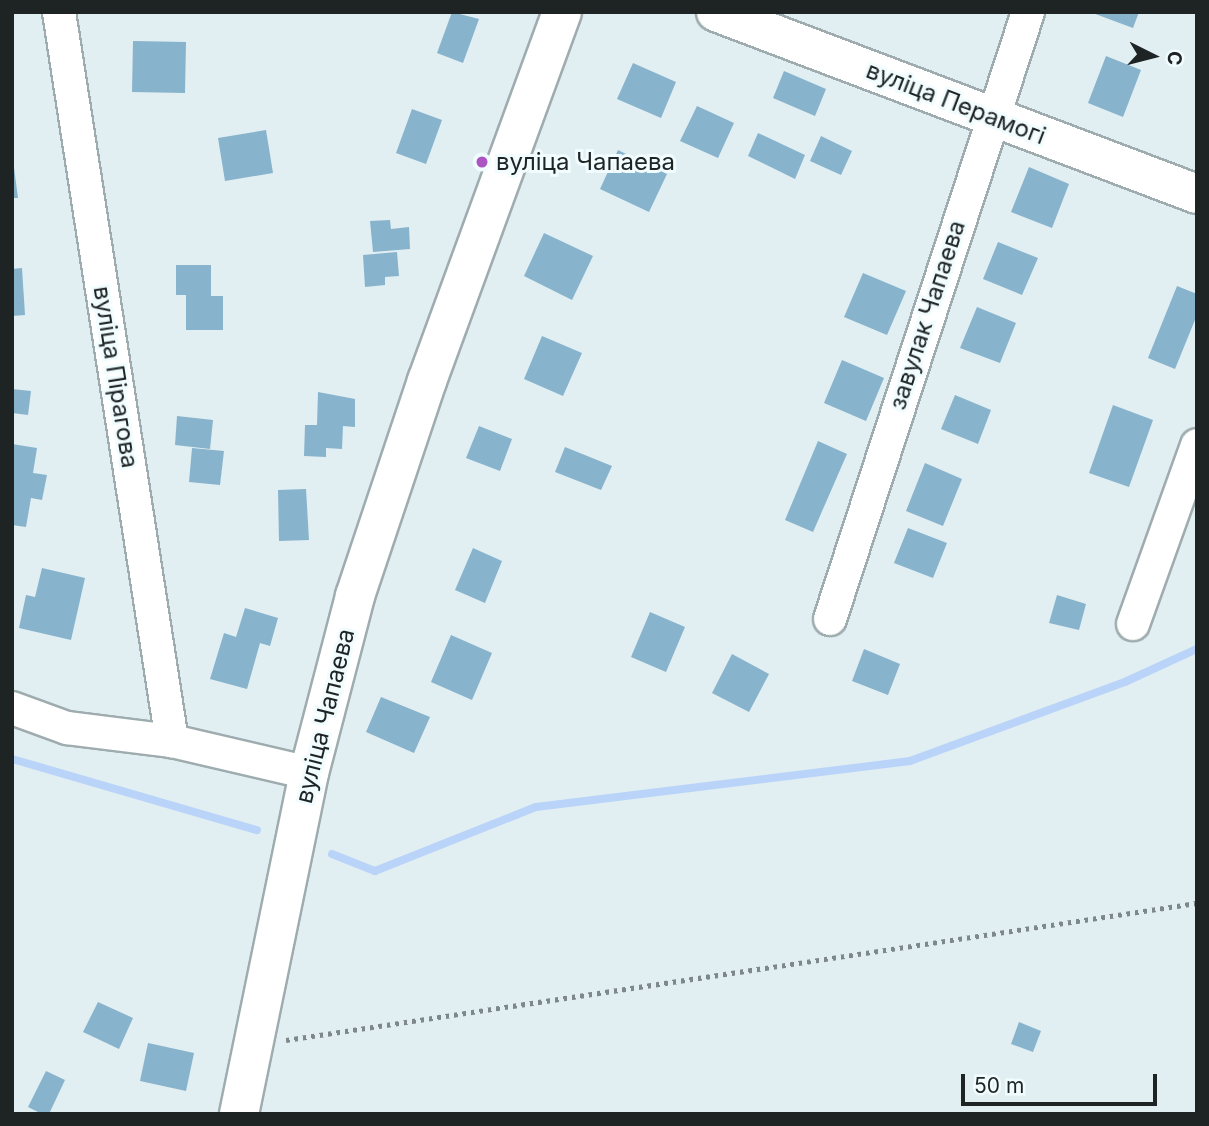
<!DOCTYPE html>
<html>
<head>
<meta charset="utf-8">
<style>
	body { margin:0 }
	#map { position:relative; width:1209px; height:1126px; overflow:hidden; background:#e1eff2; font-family:Inter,sans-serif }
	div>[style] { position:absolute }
	.stream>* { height:8px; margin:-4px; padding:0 4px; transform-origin:4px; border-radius:4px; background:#b9d4f8 }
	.building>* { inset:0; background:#88b3cc }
	.path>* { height:4.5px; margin-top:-2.25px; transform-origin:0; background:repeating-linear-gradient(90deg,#7e8789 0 3.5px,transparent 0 8.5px) }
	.roads { filter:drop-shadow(2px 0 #9facaf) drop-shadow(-2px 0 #9facaf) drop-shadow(0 2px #9facaf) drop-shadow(0 -2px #9facaf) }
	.street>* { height:32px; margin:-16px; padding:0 16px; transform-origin:16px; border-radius:16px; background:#fff }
	.secondary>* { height:38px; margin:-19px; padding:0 19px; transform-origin:19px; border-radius:19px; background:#fff }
	.dots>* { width:19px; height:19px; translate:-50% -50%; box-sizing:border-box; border:4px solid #f1fcfe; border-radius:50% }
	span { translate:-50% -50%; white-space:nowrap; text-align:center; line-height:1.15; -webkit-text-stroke:6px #f1fcfe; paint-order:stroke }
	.street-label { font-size:24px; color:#1e2324 }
	.poi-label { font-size:24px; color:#1e2324 }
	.left { translate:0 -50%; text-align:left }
	.frame { position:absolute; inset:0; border:14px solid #1e2324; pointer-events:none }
	.north { position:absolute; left:1118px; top:21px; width:70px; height:70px; -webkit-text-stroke:5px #f1fcfe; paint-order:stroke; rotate:96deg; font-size:19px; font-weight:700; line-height:28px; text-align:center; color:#1e2324 }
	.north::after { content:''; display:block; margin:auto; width:24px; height:32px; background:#1e2324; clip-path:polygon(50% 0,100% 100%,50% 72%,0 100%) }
	.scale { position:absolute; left:961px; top:1074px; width:196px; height:32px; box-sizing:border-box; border:4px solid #1e2324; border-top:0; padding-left:9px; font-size:21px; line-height:24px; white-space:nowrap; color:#1e2324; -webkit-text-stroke:5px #f1fcfe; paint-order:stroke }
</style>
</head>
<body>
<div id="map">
	<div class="stream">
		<i style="left:12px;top:759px;width:255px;rotate:16.2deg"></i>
		<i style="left:332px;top:854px;width:46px;rotate:21.6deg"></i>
		<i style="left:375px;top:871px;width:173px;rotate:-21.7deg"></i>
		<i style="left:536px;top:807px;width:377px;rotate:-7deg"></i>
		<i style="left:910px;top:761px;width:231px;rotate:-20.2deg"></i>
		<i style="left:1127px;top:681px;width:77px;rotate:-24.6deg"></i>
	</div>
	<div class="building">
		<i style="clip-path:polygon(452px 12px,479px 19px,463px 63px,437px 53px)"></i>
		<i style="clip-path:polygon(1090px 12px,1139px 12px,1133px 28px)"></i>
		<i style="clip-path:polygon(133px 41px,186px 42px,185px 93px,132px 92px)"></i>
		<i style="clip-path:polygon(1106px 56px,1141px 70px,1123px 117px,1088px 103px)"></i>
		<i style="clip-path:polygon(633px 63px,676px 82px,661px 118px,617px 99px)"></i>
		<i style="clip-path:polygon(784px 71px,826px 89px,815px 116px,773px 98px)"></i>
		<i style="clip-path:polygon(697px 106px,734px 123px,718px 158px,680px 141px)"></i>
		<i style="clip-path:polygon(412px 109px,442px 120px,426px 164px,396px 153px)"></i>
		<i style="clip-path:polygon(266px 130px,273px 173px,225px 181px,218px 138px)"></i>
		<i style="clip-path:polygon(758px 133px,805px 155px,795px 179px,748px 156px)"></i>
		<i style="clip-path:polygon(821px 136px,852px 151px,841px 175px,810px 161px)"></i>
		<i style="clip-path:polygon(618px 150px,667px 174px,649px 212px,600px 189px)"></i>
		<i style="clip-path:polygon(12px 152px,18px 198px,12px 198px)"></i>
		<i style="clip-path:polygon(1029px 167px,1069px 184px,1052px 228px,1011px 212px)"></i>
		<i style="clip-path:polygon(390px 220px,391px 229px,409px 227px,410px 249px,373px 252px,370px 221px)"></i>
		<i style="clip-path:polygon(544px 233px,593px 256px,572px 300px,524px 276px)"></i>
		<i style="clip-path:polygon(998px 242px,1038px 258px,1022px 295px,983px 279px)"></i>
		<i style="clip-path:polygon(397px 252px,399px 276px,385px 277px,385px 285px,365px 287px,363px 255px)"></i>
		<i style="clip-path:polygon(176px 265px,211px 265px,211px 296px,223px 296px,223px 330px,186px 330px,186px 295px,176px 295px)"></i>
		<i style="clip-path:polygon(22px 268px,25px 315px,12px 316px,12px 269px)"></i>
		<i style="clip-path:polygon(863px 273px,906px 291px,887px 335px,844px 317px)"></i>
		<i style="clip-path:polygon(1177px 286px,1197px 294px,1197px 315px,1175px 369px,1148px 358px)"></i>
		<i style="clip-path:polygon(977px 307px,1016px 323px,1000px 363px,960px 348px)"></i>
		<i style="clip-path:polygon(542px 336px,582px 353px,563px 396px,524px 379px)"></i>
		<i style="clip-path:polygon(842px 360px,884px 378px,866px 421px,824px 403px)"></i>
		<i style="clip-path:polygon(12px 389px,31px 391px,28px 415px,12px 413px)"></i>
		<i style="clip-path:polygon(318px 392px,355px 399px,355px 427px,343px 426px,342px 449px,326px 448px,326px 457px,304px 456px,305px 425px,317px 425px)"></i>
		<i style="clip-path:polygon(955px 395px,991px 410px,978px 444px,941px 429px)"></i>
		<i style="clip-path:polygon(1113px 405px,1153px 420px,1129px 487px,1089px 473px)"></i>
		<i style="clip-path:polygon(177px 416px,213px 420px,210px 449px,175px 445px)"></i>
		<i style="clip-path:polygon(479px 426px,512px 439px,500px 471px,466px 458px)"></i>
		<i style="clip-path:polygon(818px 441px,847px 454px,813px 532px,785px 520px)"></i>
		<i style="clip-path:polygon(12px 444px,37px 448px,33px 473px,47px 475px,42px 500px,31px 498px,26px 527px,12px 525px)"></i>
		<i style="clip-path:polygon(565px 447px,612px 466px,601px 490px,555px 472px)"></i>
		<i style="clip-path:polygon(192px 448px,224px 451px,220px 485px,189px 482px)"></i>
		<i style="clip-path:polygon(925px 463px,962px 479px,943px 526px,906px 511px)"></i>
		<i style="clip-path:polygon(306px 489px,309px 540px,279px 541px,278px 490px)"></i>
		<i style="clip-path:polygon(908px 528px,947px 543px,933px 578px,894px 563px)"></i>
		<i style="clip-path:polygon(473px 548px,502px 561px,485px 603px,455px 590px)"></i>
		<i style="clip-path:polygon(42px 568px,85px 578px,71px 640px,19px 628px,26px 595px,35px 597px)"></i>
		<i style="clip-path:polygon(1057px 595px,1086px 604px,1079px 630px,1049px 623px)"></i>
		<i style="clip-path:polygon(245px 608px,278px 618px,270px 646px,260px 643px,247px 689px,210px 679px,224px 633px,236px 637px)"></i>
		<i style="clip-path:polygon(650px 612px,685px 627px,666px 672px,631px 657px)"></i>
		<i style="clip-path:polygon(451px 635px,492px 653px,472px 700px,431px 682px)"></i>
		<i style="clip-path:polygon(864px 649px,900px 664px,888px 695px,852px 681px)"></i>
		<i style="clip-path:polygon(732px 654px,769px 674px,749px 712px,712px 693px)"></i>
		<i style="clip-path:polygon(381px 697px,430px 717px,414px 753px,366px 732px)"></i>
		<i style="clip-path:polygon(98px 1002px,133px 1018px,119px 1049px,83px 1032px)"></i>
		<i style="clip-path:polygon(1019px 1022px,1041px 1031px,1033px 1052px,1011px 1044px)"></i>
		<i style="clip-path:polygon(148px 1043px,194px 1053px,186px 1091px,140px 1081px)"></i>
		<i style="clip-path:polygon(46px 1071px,65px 1080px,49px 1114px,42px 1114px,28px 1107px)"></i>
	</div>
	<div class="path">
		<i style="left:286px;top:1040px;width:921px;rotate:-8.55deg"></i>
	</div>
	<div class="roads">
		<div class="street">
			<i style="left:59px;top:12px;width:738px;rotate:81.19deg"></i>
			<i style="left:172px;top:741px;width:141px;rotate:13.1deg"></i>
			<i style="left:830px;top:619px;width:638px;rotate:-71.93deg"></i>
			<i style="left:1133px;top:624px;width:190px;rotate:-70.3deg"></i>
			<i style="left:12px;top:708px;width:59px;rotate:20deg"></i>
			<i style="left:67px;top:728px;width:106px;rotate:7.1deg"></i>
		</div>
		<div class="secondary">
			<i style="left:716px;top:12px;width:514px;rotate:20.73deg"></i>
			<i style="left:239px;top:1114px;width:348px;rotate:-78.4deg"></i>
			<i style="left:309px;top:773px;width:183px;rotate:-75.4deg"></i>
			<i style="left:355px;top:596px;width:227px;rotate:-71.5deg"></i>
			<i style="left:427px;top:381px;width:393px;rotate:-69.9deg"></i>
		</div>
	</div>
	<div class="dots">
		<i style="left:482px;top:162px;background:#ac54c1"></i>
	</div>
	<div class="street-label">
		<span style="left:956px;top:103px;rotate:21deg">вуліца Перамогі</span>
		<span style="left:927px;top:315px;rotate:-72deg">завулак Чапаева</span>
		<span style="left:116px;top:377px;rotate:81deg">вуліца Пірагова</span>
		<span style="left:325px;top:716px;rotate:-76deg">вуліца Чапаева</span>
	</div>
	<div class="poi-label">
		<span class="left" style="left:496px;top:162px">вуліца Чапаева</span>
	</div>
	<div class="frame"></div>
	<div class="north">С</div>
	<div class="scale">50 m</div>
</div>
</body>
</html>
